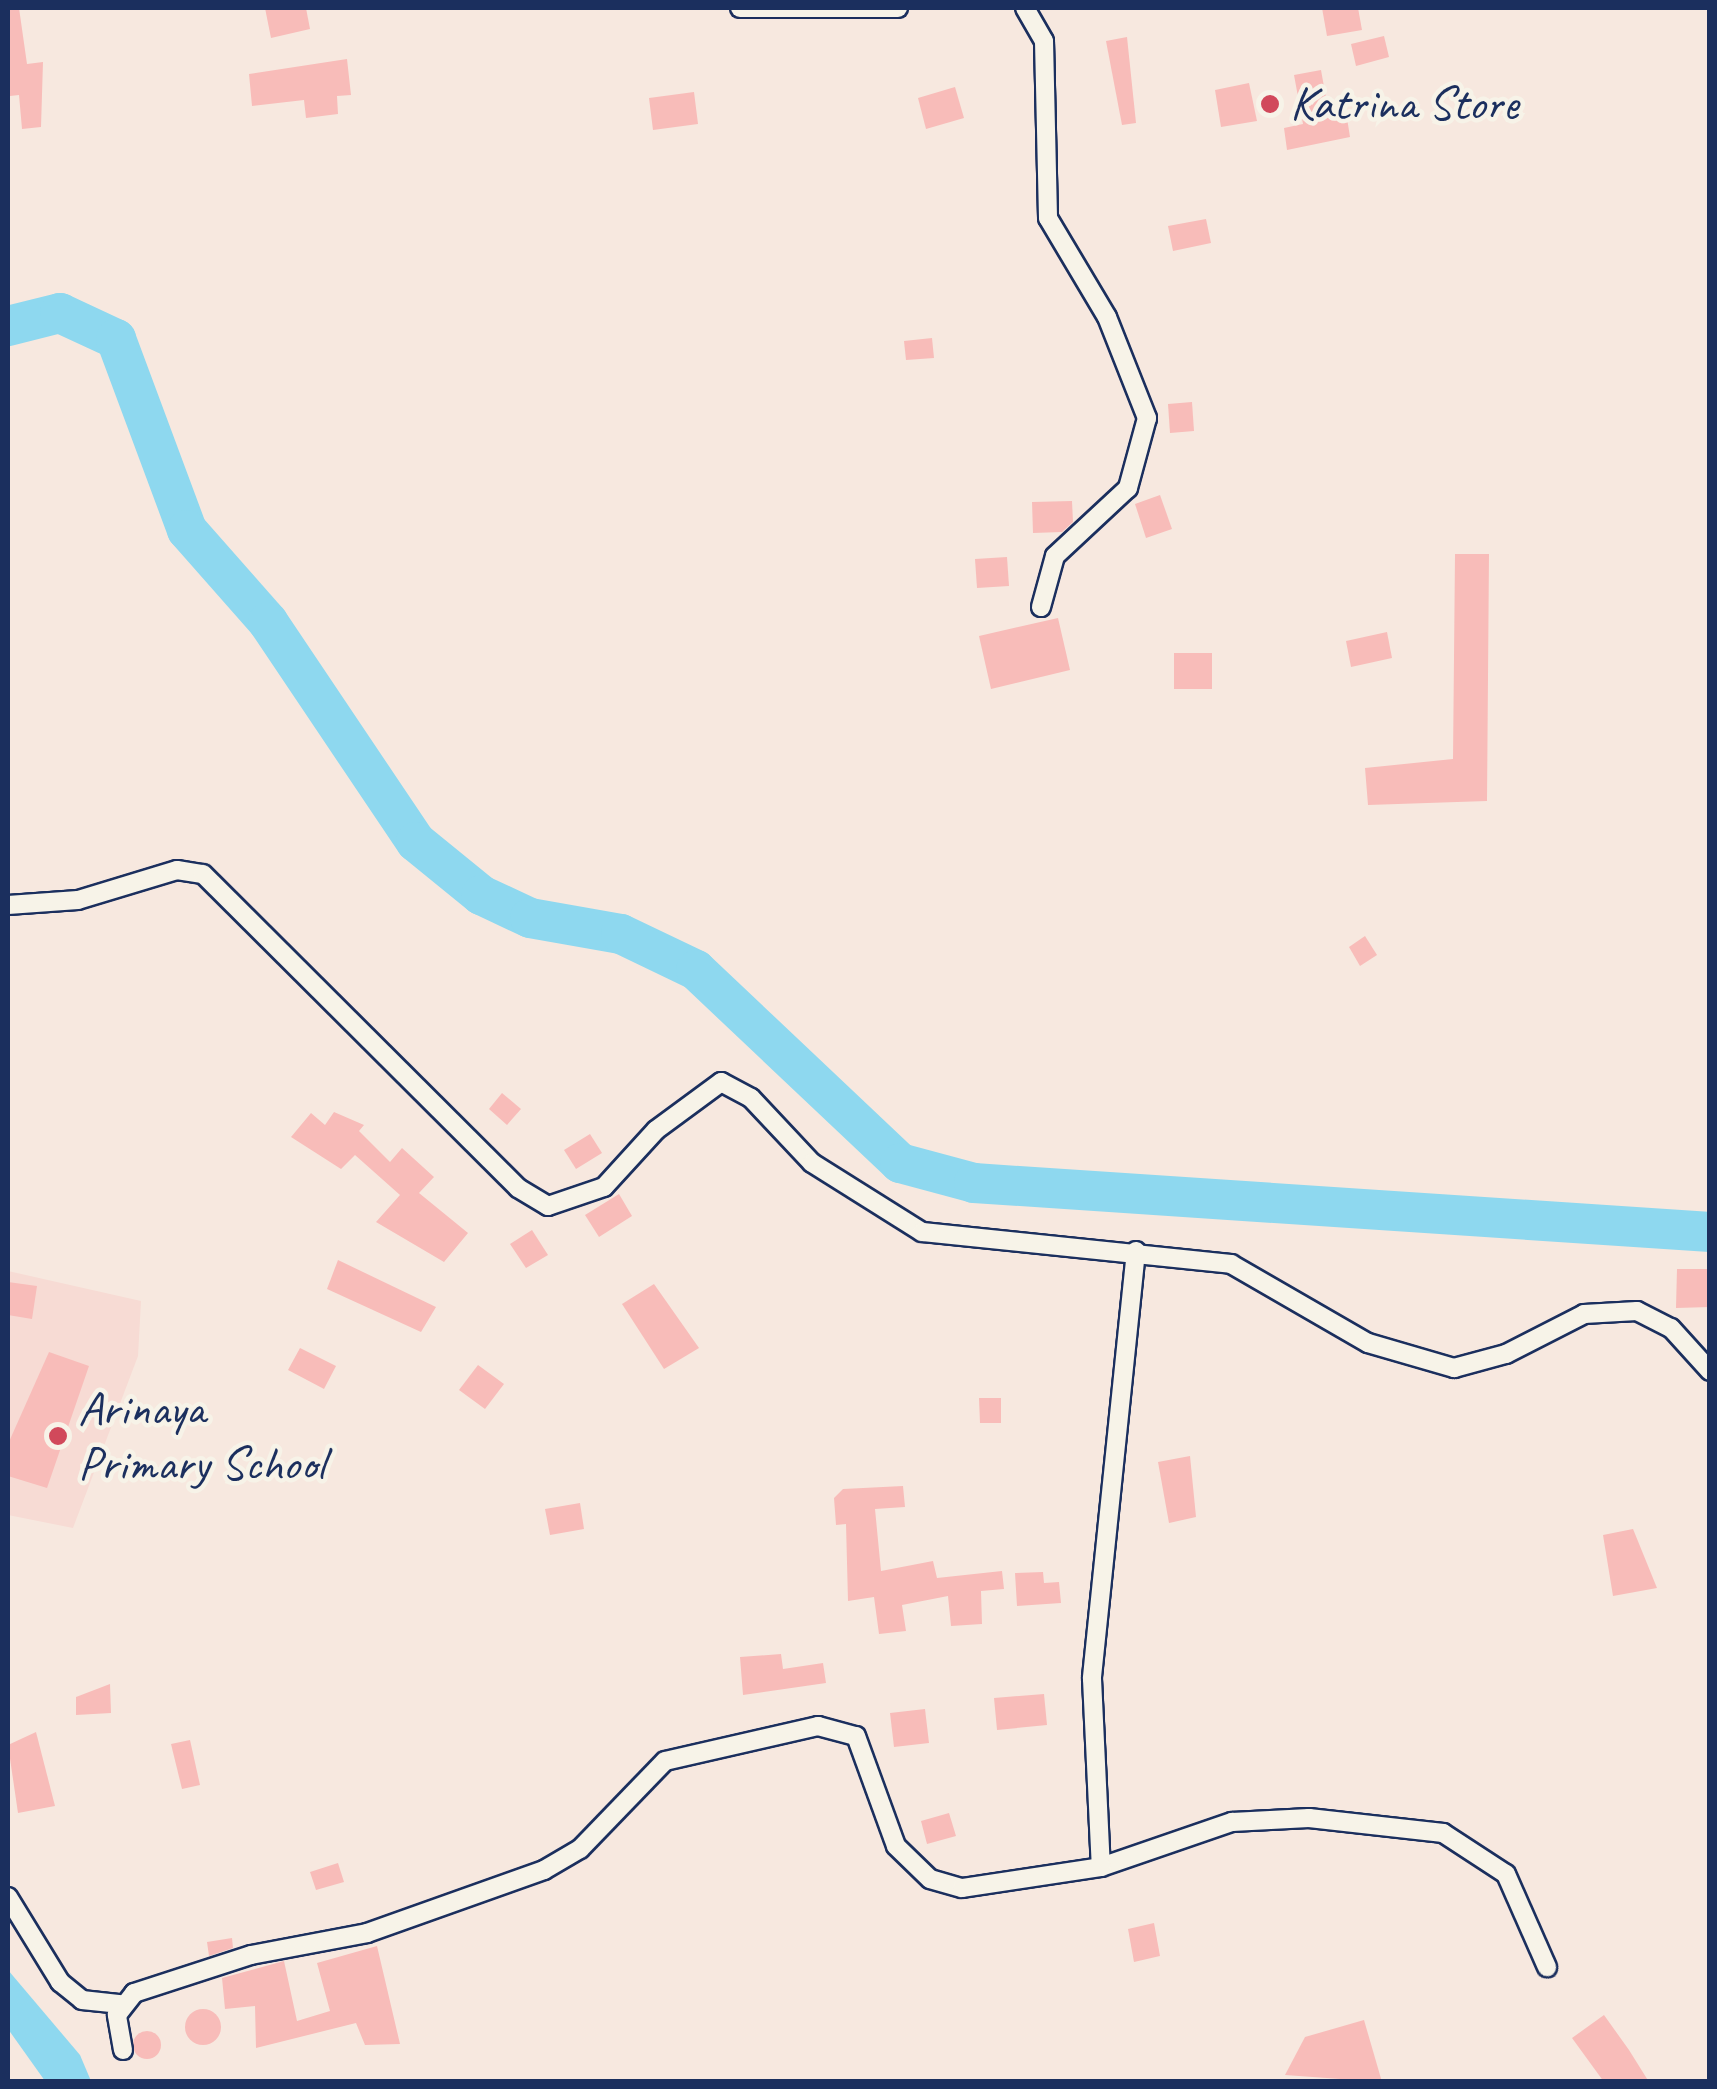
<!DOCTYPE html>
<html>
<head>
<meta charset="utf-8">
<style>
	body { margin:0 }
	#map { position:relative; width:1717px; height:2089px; overflow:hidden; background:#f7e8df; font-family:Caveat,sans-serif }
	div>[style] { position:absolute }
	.built>* { inset:0; background:#f7dbd4 }
	.water>* { inset:0; background:#8ed8ef }
	.river>* { height:40px; margin:-20px; padding:0 20px; transform-origin:20px; border-radius:20px; background:#8ed8ef }
	.building>* { inset:0; background:#f8bcb9 }
	.round { border-radius:50% }
	.roads { filter:drop-shadow(2px 0 #1b2f5e) drop-shadow(-2px 0 #1b2f5e) drop-shadow(0 2px #1b2f5e) drop-shadow(0 -2px #1b2f5e) }
	.minor>* { height:18px; margin:-9px; padding:0 9px; transform-origin:9px; border-radius:9px; background:#f7f3e8 }
	.dots>* { width:28px; height:28px; translate:-50% -50%; box-sizing:border-box; border:5px solid #f7f3e8; border-radius:50% }
	span { translate:-50% -50%; white-space:nowrap; text-align:center; line-height:1.15; -webkit-text-stroke:9px #f7f3e8; paint-order:stroke }
	.poi-label { font-size:48px; color:#1b2f5e }
	.left { translate:0 -50%; text-align:left }
	.frame { position:absolute; inset:0; border:10px solid #1b2f5e; pointer-events:none }
</style>
</head>
<body>
<div id="map">
	<div class="built">
		<i style="clip-path:polygon(8px 1271px,141px 1301px,138px 1356px,73px 1528px,8px 1515px)"></i>
	</div>
	<div class="water">
		<i style="clip-path:polygon(8px 1970px,80px 2055px,91px 2081px,45px 2081px,8px 2029px)"></i>
	</div>
	<div class="river">
		<i style="left:8px;top:326px;width:54px;rotate:-14deg"></i>
		<i style="left:60px;top:313px;width:62px;rotate:24.9deg"></i>
		<i style="left:116px;top:339px;width:204px;rotate:69.6deg"></i>
		<i style="left:187px;top:530px;width:123px;rotate:48.6deg"></i>
		<i style="left:268px;top:622px;width:265px;rotate:56.1deg"></i>
		<i style="left:416px;top:842px;width:84px;rotate:39.2deg"></i>
		<i style="left:481px;top:895px;width:54px;rotate:25.1deg"></i>
		<i style="left:530px;top:918px;width:92px;rotate:10deg"></i>
		<i style="left:621px;top:934px;width:83px;rotate:25.6deg"></i>
		<i style="left:696px;top:970px;width:281px;rotate:43.4deg"></i>
		<i style="left:900px;top:1163px;width:77px;rotate:15.1deg"></i>
		<i style="left:974px;top:1183px;width:738px;rotate:3.81deg"></i>
	</div>
	<div class="building">
		<i style="clip-path:polygon(8px 8px,19px 8px,27px 64px,43px 62px,41px 127px,22px 129px,19px 95px,10px 96px)"></i>
		<i style="clip-path:polygon(265px 8px,306px 8px,310px 29px,271px 38px)"></i>
		<i style="clip-path:polygon(1322px 8px,1358px 8px,1362px 30px,1327px 36px)"></i>
		<i style="clip-path:polygon(1384px 36px,1389px 57px,1356px 66px,1351px 44px)"></i>
		<i style="clip-path:polygon(1127px 37px,1136px 123px,1122px 125px,1106px 41px)"></i>
		<i style="clip-path:polygon(347px 59px,351px 95px,337px 96px,338px 114px,306px 118px,304px 100px,252px 106px,249px 74px)"></i>
		<i style="clip-path:polygon(1321px 70px,1330px 120px,1347px 118px,1350px 137px,1287px 150px,1284px 128px,1303px 124px,1294px 75px)"></i>
		<i style="clip-path:polygon(1249px 83px,1257px 121px,1221px 127px,1215px 90px)"></i>
		<i style="clip-path:polygon(955px 87px,964px 118px,926px 129px,918px 98px)"></i>
		<i style="clip-path:polygon(694px 92px,698px 124px,653px 130px,649px 98px)"></i>
		<i style="clip-path:polygon(1206px 219px,1211px 243px,1173px 251px,1168px 226px)"></i>
		<i style="clip-path:polygon(932px 338px,934px 358px,906px 360px,904px 341px)"></i>
		<i style="clip-path:polygon(1192px 402px,1194px 431px,1170px 433px,1168px 404px)"></i>
		<i style="clip-path:polygon(1160px 495px,1172px 529px,1146px 538px,1135px 504px)"></i>
		<i style="clip-path:polygon(1072px 501px,1073px 522px,1062px 532px,1033px 533px,1032px 502px)"></i>
		<i style="clip-path:polygon(1455px 554px,1489px 554px,1487px 801px,1368px 805px,1365px 768px,1453px 759px)"></i>
		<i style="clip-path:polygon(1007px 557px,1009px 586px,977px 588px,975px 559px)"></i>
		<i style="clip-path:polygon(1058px 618px,1070px 670px,991px 689px,979px 636px)"></i>
		<i style="clip-path:polygon(1387px 632px,1392px 658px,1351px 667px,1346px 641px)"></i>
		<i style="clip-path:polygon(1174px 653px,1212px 653px,1212px 689px,1174px 689px)"></i>
		<i style="clip-path:polygon(1365px 936px,1377px 955px,1360px 966px,1349px 947px)"></i>
		<i style="clip-path:polygon(502px 1093px,521px 1109px,507px 1125px,489px 1109px)"></i>
		<i style="clip-path:polygon(334px 1112px,364px 1125px,359px 1131px,390px 1162px,402px 1148px,434px 1177px,419px 1193px,468px 1233px,444px 1262px,376px 1222px,400px 1195px,355px 1155px,341px 1169px,291px 1137px,311px 1113px,325px 1125px)"></i>
		<i style="clip-path:polygon(590px 1134px,602px 1153px,576px 1169px,564px 1150px)"></i>
		<i style="clip-path:polygon(619px 1194px,632px 1216px,599px 1237px,585px 1215px)"></i>
		<i style="clip-path:polygon(532px 1230px,548px 1255px,526px 1268px,510px 1244px)"></i>
		<i style="clip-path:polygon(338px 1260px,436px 1307px,421px 1332px,327px 1289px)"></i>
		<i style="clip-path:polygon(1677px 1269px,1710px 1269px,1710px 1307px,1676px 1308px)"></i>
		<i style="clip-path:polygon(8px 1282px,37px 1286px,32px 1319px,8px 1315px)"></i>
		<i style="clip-path:polygon(654px 1284px,699px 1348px,664px 1369px,622px 1304px)"></i>
		<i style="clip-path:polygon(300px 1348px,336px 1366px,324px 1389px,288px 1370px)"></i>
		<i style="clip-path:polygon(49px 1352px,89px 1366px,47px 1488px,8px 1476px,8px 1444px)"></i>
		<i style="clip-path:polygon(478px 1365px,504px 1384px,485px 1409px,459px 1390px)"></i>
		<i style="clip-path:polygon(979px 1398px,1001px 1398px,1001px 1423px,980px 1423px)"></i>
		<i style="clip-path:polygon(1190px 1456px,1196px 1517px,1169px 1523px,1158px 1462px)"></i>
		<i style="clip-path:polygon(903px 1486px,905px 1507px,875px 1509px,881px 1571px,933px 1561px,937px 1578px,1002px 1571px,1004px 1589px,981px 1591px,982px 1624px,951px 1626px,948px 1596px,902px 1605px,906px 1631px,879px 1634px,874px 1597px,848px 1601px,846px 1524px,836px 1525px,834px 1498px,843px 1489px)"></i>
		<i style="clip-path:polygon(580px 1503px,584px 1529px,550px 1535px,545px 1509px)"></i>
		<i style="clip-path:polygon(1633px 1529px,1657px 1588px,1613px 1596px,1603px 1535px)"></i>
		<i style="clip-path:polygon(1043px 1572px,1044px 1583px,1059px 1582px,1061px 1603px,1017px 1606px,1015px 1573px)"></i>
		<i style="clip-path:polygon(781px 1654px,783px 1669px,823px 1663px,826px 1683px,743px 1695px,740px 1657px)"></i>
		<i style="clip-path:polygon(110px 1684px,111px 1713px,76px 1715px,76px 1697px)"></i>
		<i style="clip-path:polygon(1044px 1694px,1047px 1725px,997px 1730px,994px 1698px)"></i>
		<i style="clip-path:polygon(925px 1709px,929px 1743px,894px 1747px,890px 1713px)"></i>
		<i style="clip-path:polygon(36px 1732px,55px 1806px,18px 1813px,8px 1745px)"></i>
		<i style="clip-path:polygon(190px 1740px,200px 1785px,182px 1789px,171px 1744px)"></i>
		<i style="clip-path:polygon(949px 1813px,956px 1836px,927px 1844px,921px 1821px)"></i>
		<i style="clip-path:polygon(338px 1863px,344px 1882px,316px 1890px,310px 1872px)"></i>
		<i style="clip-path:polygon(1154px 1923px,1160px 1956px,1134px 1962px,1128px 1929px)"></i>
		<i style="clip-path:polygon(232px 1938px,233px 1948px,209px 1956px,207px 1942px)"></i>
		<i style="clip-path:polygon(377px 1946px,400px 2044px,365px 2045px,356px 2023px,256px 2048px,255px 2006px,225px 2009px,222px 1978px,284px 1961px,297px 2021px,330px 2011px,317px 1963px)"></i>
		<i class="round" style="left:185px;top:2009px;width:36px;height:36px"></i>
		<i style="clip-path:polygon(1604px 2015px,1629px 2050px,1649px 2082px,1604px 2082px,1572px 2038px)"></i>
		<i style="clip-path:polygon(1364px 2020px,1382px 2082px,1285px 2075px,1305px 2037px)"></i>
		<i class="round" style="left:133px;top:2031px;width:28px;height:28px"></i>
	</div>
	<div class="roads">
		<div class="minor">
			<i style="left:740px;top:8px;width:158px"></i>
			<i style="left:1025px;top:8px;width:38px;rotate:60deg"></i>
			<i style="left:1044px;top:41px;width:177px;rotate:88.7deg"></i>
			<i style="left:1048px;top:218px;width:115px;rotate:59.2deg"></i>
			<i style="left:1107px;top:317px;width:109px;rotate:68.4deg"></i>
			<i style="left:1147px;top:418px;width:73px;rotate:105.2deg"></i>
			<i style="left:1128px;top:488px;width:100px;rotate:137deg"></i>
			<i style="left:1055px;top:556px;width:53px;rotate:105.4deg"></i>
			<i style="left:8px;top:905px;width:70px;rotate:-4.1deg"></i>
			<i style="left:78px;top:900px;width:103px;rotate:-16.9deg"></i>
			<i style="left:177px;top:870px;width:26px;rotate:9deg"></i>
			<i style="left:203px;top:874px;width:445px;rotate:44.9deg"></i>
			<i style="left:518px;top:1188px;width:35px;rotate:31deg"></i>
			<i style="left:548px;top:1206px;width:59px;rotate:-18.7deg"></i>
			<i style="left:604px;top:1187px;width:77px;rotate:-47.6deg"></i>
			<i style="left:656px;top:1130px;width:81px;rotate:-36.4deg"></i>
			<i style="left:721px;top:1082px;width:34px;rotate:28deg"></i>
			<i style="left:751px;top:1098px;width:89px;rotate:46.8deg"></i>
			<i style="left:812px;top:1163px;width:130px;rotate:32.1deg"></i>
			<i style="left:922px;top:1232px;width:311px;rotate:5.9deg"></i>
			<i style="left:1231px;top:1264px;width:158px;rotate:30deg"></i>
			<i style="left:1368px;top:1343px;width:90px;rotate:16.2deg"></i>
			<i style="left:1454px;top:1368px;width:54px;rotate:-15.1deg"></i>
			<i style="left:1506px;top:1354px;width:88px;rotate:-27.1deg"></i>
			<i style="left:1584px;top:1314px;width:53px;rotate:-3.2deg"></i>
			<i style="left:1637px;top:1311px;width:38px;rotate:27deg"></i>
			<i style="left:1671px;top:1328px;width:58px;rotate:47.8deg"></i>
			<i style="left:1136px;top:1251px;width:430px;rotate:95.9deg"></i>
			<i style="left:1092px;top:1679px;width:188px;rotate:87.3deg"></i>
			<i style="left:1101px;top:1867px;width:139px;rotate:-19deg"></i>
			<i style="left:1232px;top:1822px;width:77px;rotate:-3deg"></i>
			<i style="left:1309px;top:1818px;width:135px;rotate:6.4deg"></i>
			<i style="left:1443px;top:1833px;width:75px;rotate:33.1deg"></i>
			<i style="left:1506px;top:1874px;width:102px;rotate:66.2deg"></i>
			<i style="left:8px;top:1897px;width:100px;rotate:58.5deg"></i>
			<i style="left:60px;top:1982px;width:28px;rotate:39deg"></i>
			<i style="left:82px;top:2000px;width:39px;rotate:6deg"></i>
			<i style="left:123px;top:2050px;width:36px;rotate:-100deg"></i>
			<i style="left:117px;top:2015px;width:28px;rotate:-52deg"></i>
			<i style="left:134px;top:1993px;width:123px;rotate:-18deg"></i>
			<i style="left:251px;top:1955px;width:118px;rotate:-10.7deg"></i>
			<i style="left:367px;top:1933px;width:188px;rotate:-19.6deg"></i>
			<i style="left:544px;top:1870px;width:42px;rotate:-30.3deg"></i>
			<i style="left:580px;top:1849px;width:122px;rotate:-46deg"></i>
			<i style="left:665px;top:1761px;width:157px;rotate:-12.9deg"></i>
			<i style="left:818px;top:1726px;width:39px;rotate:15deg"></i>
			<i style="left:856px;top:1736px;width:117px;rotate:70deg"></i>
			<i style="left:896px;top:1846px;width:47px;rotate:44.1deg"></i>
			<i style="left:930px;top:1879px;width:33px;rotate:16deg"></i>
			<i style="left:962px;top:1888px;width:141px;rotate:-8.6deg"></i>
		</div>
	</div>
	<div class="dots">
		<i style="left:1270px;top:104px;background:#d1495b"></i>
		<i style="left:58px;top:1436px;background:#d1495b"></i>
	</div>
	<div class="poi-label">
		<span class="left" style="left:1290px;top:104px">Katrina Store</span>
		<span class="left" style="left:78px;top:1436px">Arinaya<br>Primary School</span>
	</div>
	<div class="frame"></div>
</div>
</body>
</html>
